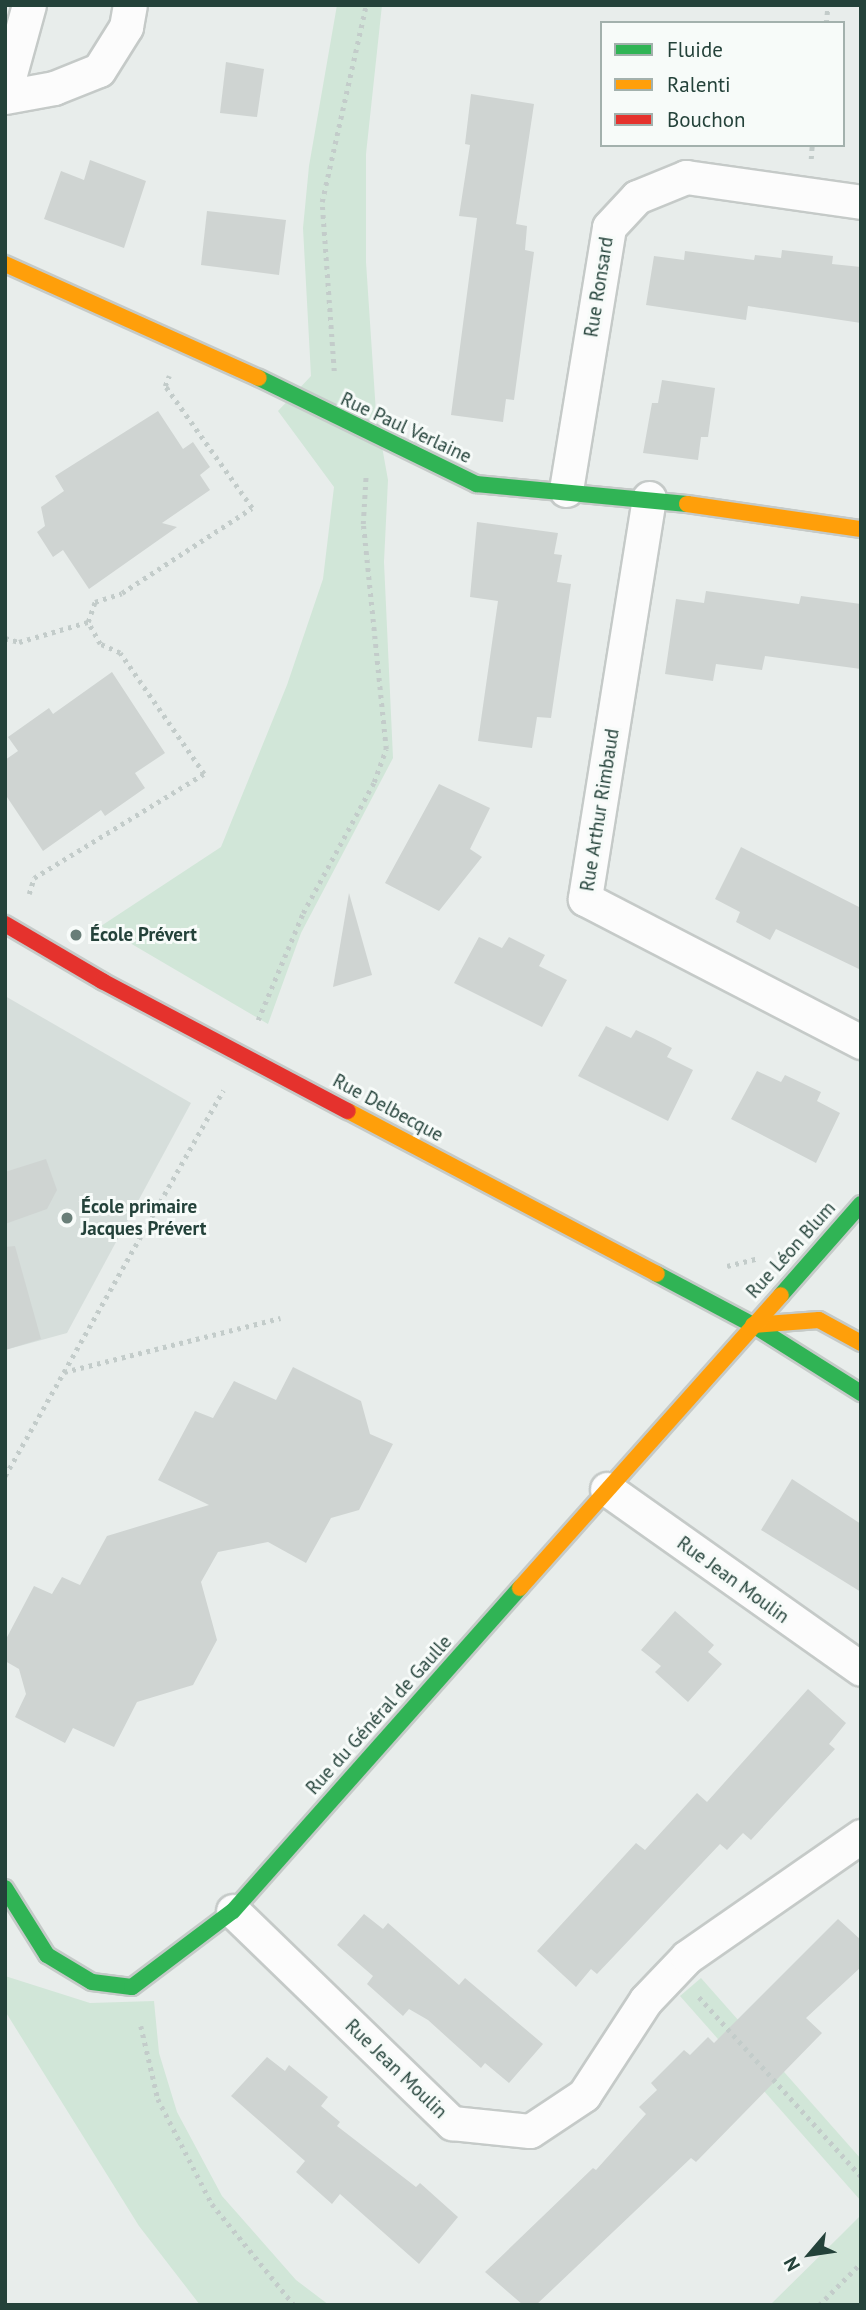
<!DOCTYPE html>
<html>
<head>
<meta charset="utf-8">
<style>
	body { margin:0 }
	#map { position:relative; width:866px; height:2310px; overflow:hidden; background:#e8edeb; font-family:"PT Sans",sans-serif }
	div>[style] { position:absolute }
	.built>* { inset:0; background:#d6dedb }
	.green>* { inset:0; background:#d1e6d8 }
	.building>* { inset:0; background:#cfd4d2 }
	.path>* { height:4.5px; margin-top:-2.25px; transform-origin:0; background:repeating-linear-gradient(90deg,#c3ccca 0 3.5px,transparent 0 8.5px) }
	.roads { filter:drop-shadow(2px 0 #c5cac8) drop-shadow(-2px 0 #c5cac8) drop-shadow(0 2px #c5cac8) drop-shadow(0 -2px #c5cac8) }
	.street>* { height:33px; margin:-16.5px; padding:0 16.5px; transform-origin:16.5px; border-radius:16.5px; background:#fcfcfc }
	.fast>* { height:16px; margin:-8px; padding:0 8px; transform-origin:8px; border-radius:8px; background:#30b455 }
	.slow>* { height:16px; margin:-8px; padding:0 8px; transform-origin:8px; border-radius:8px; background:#ff9f0a }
	.jam>* { height:16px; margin:-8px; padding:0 8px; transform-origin:8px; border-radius:8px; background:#e5322d }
	.dots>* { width:19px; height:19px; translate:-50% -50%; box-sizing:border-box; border:4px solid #f7fbf9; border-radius:50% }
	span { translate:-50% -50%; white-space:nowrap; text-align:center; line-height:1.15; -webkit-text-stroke:6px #f7fbf9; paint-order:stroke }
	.street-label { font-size:19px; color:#24423a }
	.poi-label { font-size:19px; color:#24423a; font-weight:700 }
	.left { translate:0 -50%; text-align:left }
	.frame { position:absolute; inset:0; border:7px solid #24423a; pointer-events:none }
	.legend { position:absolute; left:600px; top:21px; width:245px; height:126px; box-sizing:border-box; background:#f7fbf9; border:2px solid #a3b1ad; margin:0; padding:9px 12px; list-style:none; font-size:21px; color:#24423a }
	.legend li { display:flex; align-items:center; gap:14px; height:35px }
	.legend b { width:35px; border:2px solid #a3b1ad }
	.north { position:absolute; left:775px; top:2219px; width:70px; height:70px; -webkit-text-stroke:5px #f7fbf9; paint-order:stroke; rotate:241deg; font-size:19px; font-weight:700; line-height:28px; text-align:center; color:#24423a }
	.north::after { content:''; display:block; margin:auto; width:24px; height:32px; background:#24423a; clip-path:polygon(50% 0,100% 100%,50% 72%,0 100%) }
</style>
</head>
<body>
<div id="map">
	<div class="built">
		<i style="clip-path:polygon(5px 996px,191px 1103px,67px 1333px,5px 1350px)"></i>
	</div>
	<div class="green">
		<i style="clip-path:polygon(337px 5px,382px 5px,366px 154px,366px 262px,376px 413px,388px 480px,384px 562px,393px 758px,301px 933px,268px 1024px,101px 926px,221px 847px,287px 685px,323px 579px,334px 487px,278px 411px,311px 376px,303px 228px,309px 166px)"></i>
		<i style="clip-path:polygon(5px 1976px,90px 2003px,154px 2001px,159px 2053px,177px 2112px,222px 2196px,296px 2280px,329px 2305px,200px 2305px,139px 2226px,5px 2011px)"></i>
		<i style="clip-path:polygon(701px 1978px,861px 2159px,861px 2201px,680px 1996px)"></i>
		<i style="clip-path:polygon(861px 2215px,861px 2305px,770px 2305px,840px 2236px)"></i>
	</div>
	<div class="building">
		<i style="clip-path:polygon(226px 62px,264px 69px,257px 117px,220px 113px)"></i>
		<i style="clip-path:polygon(471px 94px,534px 104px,516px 224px,527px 226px,525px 250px,534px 252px,514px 400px,506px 399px,503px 422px,451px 415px,477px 218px,459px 216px,470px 145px,465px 144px)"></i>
		<i style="clip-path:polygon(90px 160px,146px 181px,124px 248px,44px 219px,61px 171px,84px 180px)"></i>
		<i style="clip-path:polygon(207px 211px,286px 220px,279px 275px,201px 265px)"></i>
		<i style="clip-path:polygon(782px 250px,833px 256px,832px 264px,861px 267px,861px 323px,748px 306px,746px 320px,646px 305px,654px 256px,684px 260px,685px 251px,754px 260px,755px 255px,781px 258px)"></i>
		<i style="clip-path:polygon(662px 380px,715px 388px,708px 437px,701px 437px,698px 460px,643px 453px,652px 403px,658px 403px)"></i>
		<i style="clip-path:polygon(158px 411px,183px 449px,193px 442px,210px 467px,200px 475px,210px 490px,162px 523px,177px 527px,89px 589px,63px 550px,53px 557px,37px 532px,45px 526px,41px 507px,64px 491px,55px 476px)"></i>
		<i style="clip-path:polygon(477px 522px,558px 533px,554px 554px,562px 555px,557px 582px,571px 584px,551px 718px,537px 717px,532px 748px,478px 741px,498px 601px,470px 597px)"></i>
		<i style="clip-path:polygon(706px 591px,799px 604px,801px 596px,861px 604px,861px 669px,765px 656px,762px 670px,716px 664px,713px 681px,665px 674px,676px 599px,704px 603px)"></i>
		<i style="clip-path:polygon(112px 672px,165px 753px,135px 773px,145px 788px,105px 816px,101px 810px,43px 851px,5px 794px,5px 760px,18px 751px,8px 737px,49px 708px,53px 714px)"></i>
		<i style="clip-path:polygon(439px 784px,490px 808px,470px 849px,482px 857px,439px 911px,385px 883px)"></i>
		<i style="clip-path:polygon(741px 847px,861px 908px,861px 970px,776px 929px,770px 940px,736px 922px,740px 912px,715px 899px)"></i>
		<i style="clip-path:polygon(349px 893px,372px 975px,333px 987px)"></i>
		<i style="clip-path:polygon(479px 937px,502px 948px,509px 937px,545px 955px,539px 966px,567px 980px,542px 1027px,454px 983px)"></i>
		<i style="clip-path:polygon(606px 1026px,631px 1038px,636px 1030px,655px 1039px,672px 1048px,667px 1057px,693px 1070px,668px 1121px,578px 1076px)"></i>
		<i style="clip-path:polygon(757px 1071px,781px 1082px,785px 1075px,821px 1092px,817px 1101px,840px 1113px,816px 1163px,731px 1119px)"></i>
		<i style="clip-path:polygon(46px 1159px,57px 1190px,47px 1209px,5px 1224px,5px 1172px)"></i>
		<i style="clip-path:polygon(15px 1246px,41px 1339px,5px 1350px,5px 1247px)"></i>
		<i style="clip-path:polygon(293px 1367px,361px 1401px,370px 1434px,393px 1444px,359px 1510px,331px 1518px,306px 1563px,268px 1542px,218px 1552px,201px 1582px,217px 1640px,193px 1685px,137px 1702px,114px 1747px,73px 1728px,65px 1743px,15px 1717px,26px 1694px,19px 1669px,5px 1661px,5px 1641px,34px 1586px,52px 1594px,62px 1577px,80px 1585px,107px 1536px,209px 1505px,158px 1480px,195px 1411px,213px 1418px,234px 1381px,276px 1400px)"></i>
		<i style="clip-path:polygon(792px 1479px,861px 1524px,861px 1592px,761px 1530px)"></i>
		<i style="clip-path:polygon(675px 1611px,714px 1645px,708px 1652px,722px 1664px,688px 1702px,655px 1672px,661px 1666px,641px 1650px)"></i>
		<i style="clip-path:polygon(808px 1689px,846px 1723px,829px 1744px,835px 1749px,751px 1840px,743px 1833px,727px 1850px,720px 1844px,597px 1974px,591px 1969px,576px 1987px,537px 1951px,636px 1843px,645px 1850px,697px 1793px,707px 1802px)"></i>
		<i style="clip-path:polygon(364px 1914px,383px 1929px,388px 1923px,459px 1985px,465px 1978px,543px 2044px,509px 2083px,485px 2063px,481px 2068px,428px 2020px,409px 2009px,403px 2016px,367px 1984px,373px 1976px,337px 1945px)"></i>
		<i style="clip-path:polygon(838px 1919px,861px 1940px,861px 1967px,806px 2018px,822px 2033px,696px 2162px,691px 2158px,536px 2305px,523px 2305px,485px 2272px,593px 2168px,596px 2170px,646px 2114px,639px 2107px,657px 2090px,651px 2083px,684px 2050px,690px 2055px,708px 2037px,714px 2043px)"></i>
		<i style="clip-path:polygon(267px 2057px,285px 2071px,289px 2065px,328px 2097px,321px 2106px,340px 2122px,337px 2126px,416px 2187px,420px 2183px,458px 2217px,419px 2264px,340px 2194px,332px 2204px,296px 2172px,305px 2161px,231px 2096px)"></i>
	</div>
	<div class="path">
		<i style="left:826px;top:23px;width:18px;rotate:-84deg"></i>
		<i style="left:811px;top:159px;width:14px;rotate:-86deg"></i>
		<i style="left:334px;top:371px;width:169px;rotate:-94.1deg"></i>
		<i style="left:322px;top:202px;width:202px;rotate:-77.4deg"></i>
		<i style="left:5px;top:638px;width:15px;rotate:16deg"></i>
		<i style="left:19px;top:642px;width:72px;rotate:-16.2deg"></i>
		<i style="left:29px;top:894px;width:17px;rotate:-73deg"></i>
		<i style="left:34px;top:878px;width:199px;rotate:-31.5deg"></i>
		<i style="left:204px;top:774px;width:147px;rotate:-124.8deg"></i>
		<i style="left:120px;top:653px;width:22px;rotate:-156deg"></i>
		<i style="left:100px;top:644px;width:25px;rotate:-119deg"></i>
		<i style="left:88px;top:622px;width:21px;rotate:-71deg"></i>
		<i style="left:95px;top:602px;width:28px;rotate:-18deg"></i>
		<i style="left:122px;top:593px;width:155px;rotate:-33.2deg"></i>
		<i style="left:252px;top:508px;width:150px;rotate:-125.5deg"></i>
		<i style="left:165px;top:386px;width:11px;rotate:-68deg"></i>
		<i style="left:258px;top:1020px;width:116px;rotate:-67.2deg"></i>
		<i style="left:303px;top:913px;width:149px;rotate:-61.5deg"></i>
		<i style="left:374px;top:782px;width:35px;rotate:-70deg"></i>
		<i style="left:386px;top:749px;width:226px;rotate:-95.8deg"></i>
		<i style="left:363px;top:524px;width:50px;rotate:-86.6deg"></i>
		<i style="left:727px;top:1266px;width:30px;rotate:-14deg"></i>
		<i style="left:64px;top:1372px;width:223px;rotate:-14deg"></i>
		<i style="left:5px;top:1476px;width:443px;rotate:-60.5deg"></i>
		<i style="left:699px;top:1997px;width:241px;rotate:47.9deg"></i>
		<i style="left:141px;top:2026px;width:75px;rotate:76.9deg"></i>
		<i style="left:158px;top:2099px;width:118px;rotate:62.8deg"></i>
		<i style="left:212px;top:2204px;width:130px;rotate:50.9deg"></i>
		<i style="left:819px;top:2305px;width:59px;rotate:-45deg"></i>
	</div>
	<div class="roads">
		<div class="street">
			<i style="left:5px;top:92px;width:90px;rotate:-74.6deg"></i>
			<i style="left:5px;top:97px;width:50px;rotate:-10.4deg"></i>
			<i style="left:54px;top:88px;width:48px;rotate:-21.8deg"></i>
			<i style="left:99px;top:70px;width:51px;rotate:-57.9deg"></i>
			<i style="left:126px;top:27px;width:22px;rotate:-80deg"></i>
			<i style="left:566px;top:490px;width:266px;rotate:-80.7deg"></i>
			<i style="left:609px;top:227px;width:41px;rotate:-47deg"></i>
			<i style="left:637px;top:197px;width:53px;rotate:-22.2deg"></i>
			<i style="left:686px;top:177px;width:177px;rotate:8.1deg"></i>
			<i style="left:649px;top:498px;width:406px;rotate:99.1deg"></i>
			<i style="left:585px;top:899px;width:311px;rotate:27.4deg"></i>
			<i style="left:607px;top:1489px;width:311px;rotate:35.3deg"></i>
			<i style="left:233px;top:1911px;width:305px;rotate:44.1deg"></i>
			<i style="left:452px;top:2123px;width:78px;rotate:5.9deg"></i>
			<i style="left:530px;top:2131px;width:65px;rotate:-33.7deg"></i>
			<i style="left:584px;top:2095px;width:113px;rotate:-56.9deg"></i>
			<i style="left:646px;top:2000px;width:59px;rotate:-46.4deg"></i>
			<i style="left:687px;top:1957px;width:212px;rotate:-34.8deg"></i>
		</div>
		<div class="fast">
			<i style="left:259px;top:378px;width:242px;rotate:26deg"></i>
			<i style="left:476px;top:484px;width:212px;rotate:5.4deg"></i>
			<i style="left:657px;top:1274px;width:109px;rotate:28deg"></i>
			<i style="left:753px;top:1325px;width:128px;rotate:32.2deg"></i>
			<i style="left:781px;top:1295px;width:121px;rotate:-48.7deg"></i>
			<i style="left:5px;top:1888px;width:79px;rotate:57.9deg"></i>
			<i style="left:47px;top:1955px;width:52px;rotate:31deg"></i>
			<i style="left:92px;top:1982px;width:40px;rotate:7.1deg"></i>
			<i style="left:132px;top:1987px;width:126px;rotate:-37deg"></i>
			<i style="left:233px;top:1911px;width:432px;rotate:-48.4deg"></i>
		</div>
		<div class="slow">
			<i style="left:5px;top:264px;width:278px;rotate:24.2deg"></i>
			<i style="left:687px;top:504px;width:176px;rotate:8.2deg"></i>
			<i style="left:348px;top:1111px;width:349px;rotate:27.8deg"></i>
			<i style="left:753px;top:1325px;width:66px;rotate:-4.3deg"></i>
			<i style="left:819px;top:1320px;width:48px;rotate:28.7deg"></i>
			<i style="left:520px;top:1588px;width:392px;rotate:-48.3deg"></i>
		</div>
		<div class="jam">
			<i style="left:5px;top:924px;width:113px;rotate:30.4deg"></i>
			<i style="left:102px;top:981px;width:278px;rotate:27.9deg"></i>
		</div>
	</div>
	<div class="dots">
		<i style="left:76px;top:935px;background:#697e78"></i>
		<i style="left:67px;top:1218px;background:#697e78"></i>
	</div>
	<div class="street-label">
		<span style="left:599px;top:287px;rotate:-81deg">Rue Ronsard</span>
		<span style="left:406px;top:428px;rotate:25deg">Rue Paul Verlaine</span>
		<span style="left:600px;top:810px;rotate:-81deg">Rue Arthur Rimbaud</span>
		<span style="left:388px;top:1108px;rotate:28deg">Rue Delbecque</span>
		<span style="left:791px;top:1250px;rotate:-48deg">Rue Léon Blum</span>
		<span style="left:733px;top:1580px;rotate:36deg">Rue Jean Moulin</span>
		<span style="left:379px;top:1715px;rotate:-48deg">Rue du Général de Gaulle</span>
		<span style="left:396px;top:2069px;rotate:44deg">Rue Jean Moulin</span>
	</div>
	<div class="poi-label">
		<span class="left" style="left:90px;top:935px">École Prévert</span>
		<span class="left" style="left:81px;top:1218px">École primaire<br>Jacques Prévert</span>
	</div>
	<div class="frame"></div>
	<ul class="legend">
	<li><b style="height:9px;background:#30b455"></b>Fluide</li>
	<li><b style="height:9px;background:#ff9f0a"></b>Ralenti</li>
	<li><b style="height:9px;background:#e5322d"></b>Bouchon</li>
	</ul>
	<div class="north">N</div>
</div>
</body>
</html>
